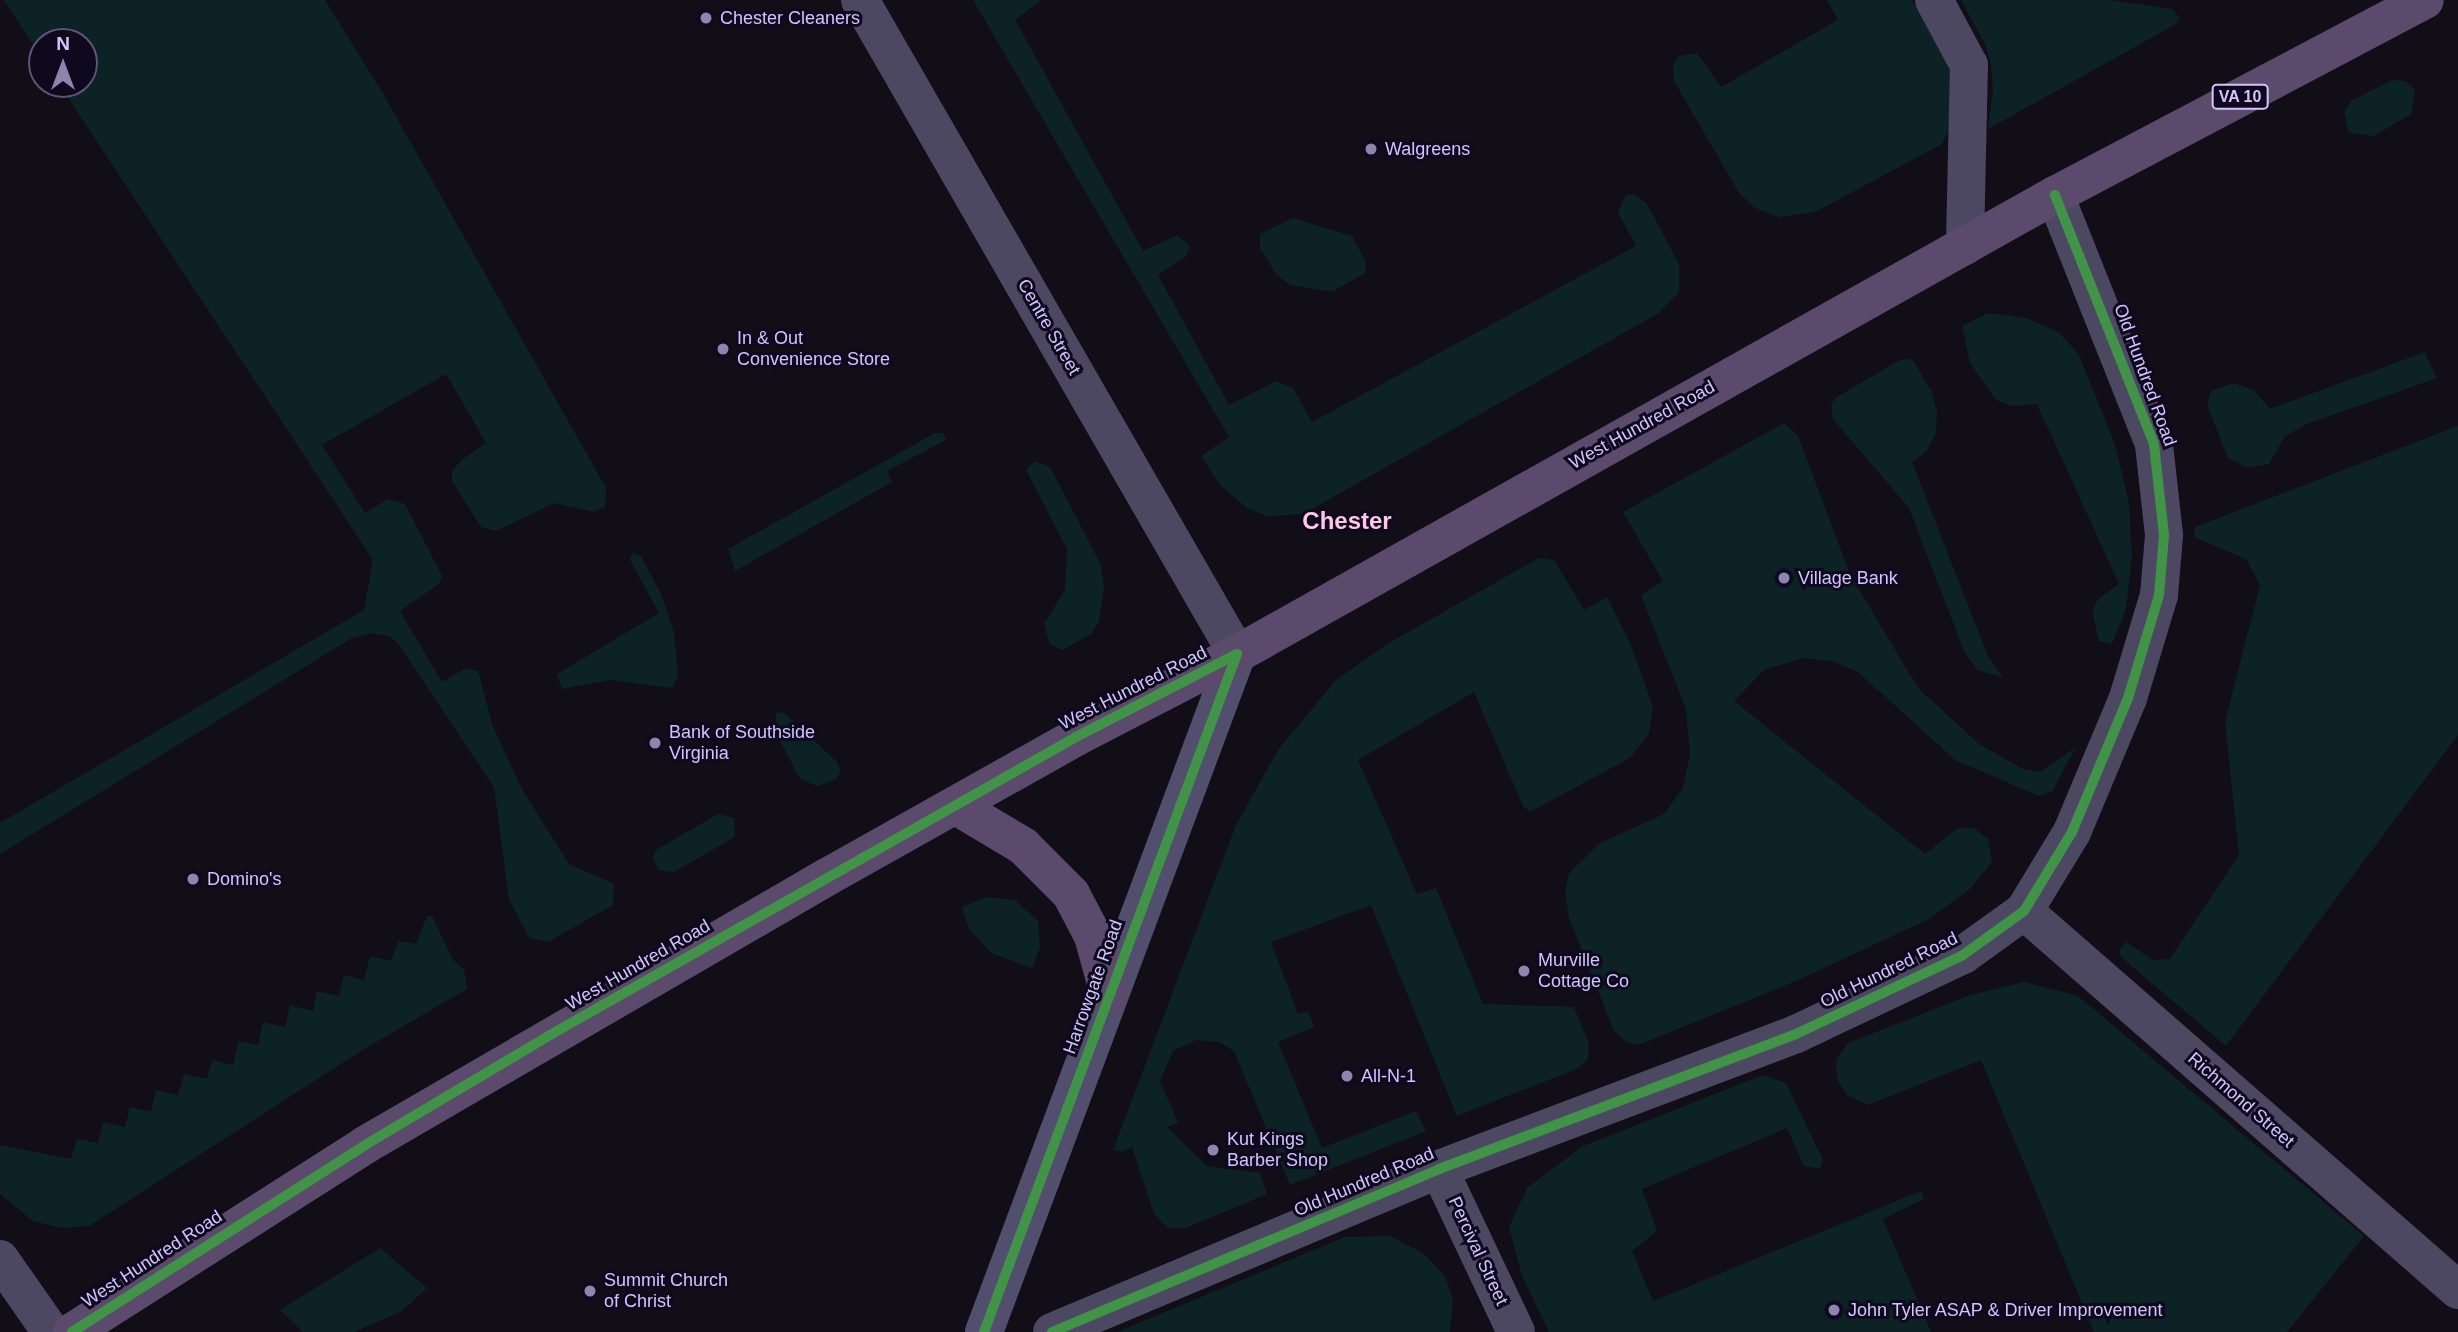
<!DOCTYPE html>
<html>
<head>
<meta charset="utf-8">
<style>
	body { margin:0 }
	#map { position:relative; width:2458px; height:1332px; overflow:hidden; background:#110e18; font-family:Arial,sans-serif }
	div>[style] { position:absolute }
	.green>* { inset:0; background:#0d2225 }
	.street>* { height:38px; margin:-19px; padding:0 19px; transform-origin:19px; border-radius:19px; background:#4c4862 }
	.secondary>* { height:38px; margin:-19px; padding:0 19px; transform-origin:19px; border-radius:19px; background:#524e6d }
	.primary>* { height:38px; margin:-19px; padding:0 19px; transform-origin:19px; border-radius:19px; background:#5b4a6c }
	.cycleway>* { height:10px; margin:-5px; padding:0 5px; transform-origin:5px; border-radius:5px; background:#419447 }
	.dots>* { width:19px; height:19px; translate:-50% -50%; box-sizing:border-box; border:4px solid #0f091d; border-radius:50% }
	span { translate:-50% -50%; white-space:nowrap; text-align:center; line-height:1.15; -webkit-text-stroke:6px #0f091d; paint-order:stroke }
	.shield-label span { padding:2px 5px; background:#0f091d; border:2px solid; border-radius:5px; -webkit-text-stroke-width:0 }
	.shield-label { font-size:16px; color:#d2c5ff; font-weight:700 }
	.poi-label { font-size:18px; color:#d2c5ff }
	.left { translate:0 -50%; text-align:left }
	.street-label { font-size:18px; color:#d2c5ff }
	.district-label { font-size:24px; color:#ffc7e5; font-weight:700 }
	.north { position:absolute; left:28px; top:28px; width:70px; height:70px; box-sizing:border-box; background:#0f091d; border:2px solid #5d5477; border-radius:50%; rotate:0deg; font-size:19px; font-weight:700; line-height:28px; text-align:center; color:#d2c5ff }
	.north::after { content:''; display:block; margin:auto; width:24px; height:32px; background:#8e85ae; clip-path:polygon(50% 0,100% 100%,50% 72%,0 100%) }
</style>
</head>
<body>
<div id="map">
	<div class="green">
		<i style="clip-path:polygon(4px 0,325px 0,381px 90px,606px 488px,605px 507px,594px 512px,554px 503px,496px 531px,481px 527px,452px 481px,452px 472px,460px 461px,486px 443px,446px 374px,322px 445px,365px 513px,388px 499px,405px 504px,442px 576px,439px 584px,400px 611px,442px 682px,466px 668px,478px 671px,493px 727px,522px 789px,569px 864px,614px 884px,613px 905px,548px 942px,529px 938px,509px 899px,494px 787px,399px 645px,391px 637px,373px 633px,352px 638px,0 854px,0 823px,364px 610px,373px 560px,59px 84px,84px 84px,84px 42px,42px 42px,42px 58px)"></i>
		<i style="clip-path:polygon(973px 0,1041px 0,1015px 20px,1143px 251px,1177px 235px,1190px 246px,1186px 256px,1158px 275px,1229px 405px,1276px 381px,1293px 388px,1312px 422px,1636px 246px,1618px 212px,1625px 196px,1633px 194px,1647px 204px,1679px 264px,1679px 292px,1659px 313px,1303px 514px,1268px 516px,1247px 508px,1220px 485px,1201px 456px,1229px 437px)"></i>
		<i style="clip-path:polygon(1827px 0,1911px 0,1947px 54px,1953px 73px,1950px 127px,1942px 144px,1815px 212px,1779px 217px,1755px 208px,1739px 193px,1674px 81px,1673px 66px,1679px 56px,1697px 53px,1721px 87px,1838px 20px)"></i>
		<i style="clip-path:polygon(1961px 0,2109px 0,2172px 9px,2180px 18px,2176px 24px,1988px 129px,1993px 90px,1991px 65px,1985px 44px)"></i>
		<i style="clip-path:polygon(2392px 80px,2405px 81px,2415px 90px,2411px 114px,2374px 136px,2349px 133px,2344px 112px,2351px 101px)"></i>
		<i style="clip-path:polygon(1293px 218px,1352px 236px,1366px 262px,1365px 273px,1332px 292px,1290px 285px,1276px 274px,1260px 248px,1260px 234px)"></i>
		<i style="clip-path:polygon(1988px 313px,2026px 318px,2060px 333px,2079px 355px,2115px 444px,2129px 503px,2132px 557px,2126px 609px,2112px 644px,2099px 641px,2092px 611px,2098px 599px,2119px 584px,2037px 404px,2012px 406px,1996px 400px,1970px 363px,1962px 326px)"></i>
		<i style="clip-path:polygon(2425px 352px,2437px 378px,2307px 424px,2285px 436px,2269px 464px,2248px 468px,2228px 458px,2207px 405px,2211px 391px,2233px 383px,2254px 390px,2270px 409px)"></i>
		<i style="clip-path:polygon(1912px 359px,1932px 392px,1937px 412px,1936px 433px,1926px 452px,1912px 462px,1988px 656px,2003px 677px,1977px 670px,1964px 651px,1909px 508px,1833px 419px,1831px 405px,1835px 398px,1900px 360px)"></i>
		<i style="clip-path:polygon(1784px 423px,1798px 436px,1850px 574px,1918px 688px,1979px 744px,2023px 769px,2041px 772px,2075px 748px,2052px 792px,2039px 796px,1955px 760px,1858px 672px,1832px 661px,1802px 658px,1764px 670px,1734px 701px,1925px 854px,1958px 828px,1974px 828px,1988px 839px,1992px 862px,1970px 889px,1929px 919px,1796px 981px,1641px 1044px,1628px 1043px,1614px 1031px,1569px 918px,1565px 892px,1569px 873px,1600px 843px,1664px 814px,1683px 788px,1690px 755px,1686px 709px,1641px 595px,1663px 581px,1623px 512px)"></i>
		<i style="clip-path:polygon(2458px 426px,2458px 735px,2226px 1046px,2121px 957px,2119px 949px,2126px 942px,2153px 960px,2170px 959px,2239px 855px,2225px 722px,2260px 585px,2246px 559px,2194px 537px,2195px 527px)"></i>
		<i style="clip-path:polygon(935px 433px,943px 433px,946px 440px,887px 471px,892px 482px,735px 571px,728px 549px)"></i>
		<i style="clip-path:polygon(1035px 461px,1050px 467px,1101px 565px,1104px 587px,1099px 622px,1091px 634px,1063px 650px,1050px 645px,1044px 624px,1065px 590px,1067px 549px,1026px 470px)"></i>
		<i style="clip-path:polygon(632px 553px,641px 556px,662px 596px,674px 633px,678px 676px,672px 688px,610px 680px,562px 689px,557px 674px,659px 613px,630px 560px)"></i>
		<i style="clip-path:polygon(1539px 558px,1554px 560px,1584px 610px,1607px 597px,1630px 643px,1653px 706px,1649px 733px,1630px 758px,1530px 812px,1523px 806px,1474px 692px,1358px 760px,1417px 894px,1436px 888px,1483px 1004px,1574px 1007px,1589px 1044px,1588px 1059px,1579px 1068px,1457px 1116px,1371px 905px,1271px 942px,1298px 1014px,1308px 1011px,1314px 1027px,1278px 1042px,1322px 1148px,1416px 1111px,1426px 1131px,1290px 1185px,1234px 1051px,1219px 1042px,1196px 1040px,1173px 1051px,1160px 1081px,1178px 1123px,1167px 1127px,1207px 1166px,1260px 1173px,1267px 1194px,1186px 1228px,1168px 1228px,1154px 1214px,1132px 1147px,1122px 1152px,1113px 1150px,1236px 825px,1278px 750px,1336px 680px,1389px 643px)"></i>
		<i style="clip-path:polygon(783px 712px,836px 761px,841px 770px,837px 779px,817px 786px,800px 779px,775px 731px,776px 713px)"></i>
		<i style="clip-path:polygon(718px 814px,734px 818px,735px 837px,674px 872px,658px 870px,653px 857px,656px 850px)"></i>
		<i style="clip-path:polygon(986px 897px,1015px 900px,1038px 921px,1040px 948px,1032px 968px,991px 953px,969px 929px,962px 907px)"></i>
		<i style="clip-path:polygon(427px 916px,432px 916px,453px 960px,464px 969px,467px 989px,361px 1051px,89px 1226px,62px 1228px,33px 1221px,0 1194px,0 1145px,71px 1159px,77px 1139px,98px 1143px,103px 1122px,125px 1127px,130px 1107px,151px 1112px,156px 1090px,178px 1095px,184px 1074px,207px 1079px,212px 1060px,233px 1065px,239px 1041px,258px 1045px,263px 1022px,285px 1027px,290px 1005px,313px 1011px,317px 991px,339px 996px,344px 975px,364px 980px,370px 956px,391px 961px,398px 941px,416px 944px)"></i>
		<i style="clip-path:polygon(2024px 982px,2078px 996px,2364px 1236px,2287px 1332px,2094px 1332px,1981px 1060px,1868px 1105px,1847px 1095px,1837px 1079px,1836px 1060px,1848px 1043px,1970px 995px)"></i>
		<i style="clip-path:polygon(1763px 1075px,1786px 1083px,1823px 1160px,1820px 1169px,1804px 1166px,1787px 1128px,1642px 1189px,1657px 1231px,1632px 1251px,1653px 1301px,1921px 1191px,1924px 1199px,1883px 1219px,1931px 1332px,1549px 1332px,1522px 1276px,1509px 1228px,1527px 1188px,1583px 1146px)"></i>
		<i style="clip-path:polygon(1390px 1236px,1423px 1253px,1445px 1276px,1453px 1300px,1450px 1332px,1117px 1332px,1345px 1237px)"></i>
		<i style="clip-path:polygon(380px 1248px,427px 1288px,402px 1311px,354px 1332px,303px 1332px,280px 1310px)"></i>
	</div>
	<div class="street">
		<i style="left:860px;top:0;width:755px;rotate:60.04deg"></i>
		<i style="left:1934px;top:0;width:74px;rotate:61.7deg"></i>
		<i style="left:1969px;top:65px;width:181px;rotate:91.3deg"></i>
		<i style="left:2024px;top:911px;width:576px;rotate:41.13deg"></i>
		<i style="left:1439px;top:1169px;width:180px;rotate:64.7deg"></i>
		<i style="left:0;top:1259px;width:89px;rotate:55.1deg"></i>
		<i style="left:1052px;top:1332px;width:420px;rotate:-22.8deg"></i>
		<i style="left:1439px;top:1169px;width:382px;rotate:-20.7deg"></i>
		<i style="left:1796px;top:1034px;width:185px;rotate:-25.3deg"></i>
		<i style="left:1963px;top:955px;width:75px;rotate:-35.8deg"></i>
		<i style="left:2024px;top:911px;width:92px;rotate:-58.7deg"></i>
		<i style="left:2072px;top:832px;width:145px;rotate:-67.3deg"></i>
		<i style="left:2128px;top:698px;width:108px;rotate:-73.2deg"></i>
		<i style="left:2159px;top:595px;width:60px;rotate:-85.2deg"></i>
		<i style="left:2164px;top:535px;width:92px;rotate:-96.3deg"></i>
		<i style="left:2154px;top:444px;width:268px;rotate:-111.7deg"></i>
	</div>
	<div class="secondary">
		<i style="left:984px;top:1332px;width:724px;rotate:-69.54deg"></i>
	</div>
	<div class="primary">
		<i style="left:956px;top:806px;width:78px;rotate:30.8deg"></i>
		<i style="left:1023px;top:846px;width:68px;rotate:45deg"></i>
		<i style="left:1071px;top:894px;width:47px;rotate:62.4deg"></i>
		<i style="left:1093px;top:936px;width:60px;rotate:74.6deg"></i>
		<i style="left:72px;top:1332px;width:348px;rotate:-32.5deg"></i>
		<i style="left:365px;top:1145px;width:534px;rotate:-30.12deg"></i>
		<i style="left:827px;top:877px;width:286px;rotate:-29.3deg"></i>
		<i style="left:1076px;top:737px;width:181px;rotate:-27.3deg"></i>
		<i style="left:1237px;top:654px;width:938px;rotate:-29.3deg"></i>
		<i style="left:2055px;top:195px;width:418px;rotate:-27.8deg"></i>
	</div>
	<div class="cycleway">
		<i style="left:72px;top:1332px;width:348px;rotate:-32.5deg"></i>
		<i style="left:365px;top:1145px;width:215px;rotate:-30.7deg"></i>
		<i style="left:550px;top:1035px;width:605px;rotate:-29.53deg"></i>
		<i style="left:1076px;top:737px;width:181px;rotate:-27.3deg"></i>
		<i style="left:984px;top:1332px;width:724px;rotate:-69.54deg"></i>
		<i style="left:1052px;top:1332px;width:420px;rotate:-22.8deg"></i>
		<i style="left:1439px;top:1169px;width:382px;rotate:-20.7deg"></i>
		<i style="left:1796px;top:1034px;width:185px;rotate:-25.3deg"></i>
		<i style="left:1963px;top:955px;width:75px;rotate:-35.8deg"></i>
		<i style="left:2024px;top:911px;width:92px;rotate:-58.7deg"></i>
		<i style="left:2072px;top:832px;width:145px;rotate:-67.3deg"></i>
		<i style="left:2128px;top:698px;width:108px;rotate:-73.2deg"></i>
		<i style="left:2159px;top:595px;width:60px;rotate:-85.2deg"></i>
		<i style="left:2164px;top:535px;width:92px;rotate:-96.3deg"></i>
		<i style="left:2154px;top:444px;width:268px;rotate:-111.7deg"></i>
	</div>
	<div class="dots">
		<i style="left:706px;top:18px;background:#8e85ae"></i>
		<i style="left:1371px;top:149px;background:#8e85ae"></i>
		<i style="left:723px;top:349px;background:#8e85ae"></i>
		<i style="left:1784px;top:578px;background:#8e85ae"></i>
		<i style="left:655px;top:743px;background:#8e85ae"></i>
		<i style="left:193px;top:879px;background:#8e85ae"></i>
		<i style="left:1524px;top:971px;background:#8e85ae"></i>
		<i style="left:1347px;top:1076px;background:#8e85ae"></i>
		<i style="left:1213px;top:1150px;background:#8e85ae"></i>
		<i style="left:590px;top:1291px;background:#8e85ae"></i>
		<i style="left:1834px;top:1310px;background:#8e85ae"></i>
	</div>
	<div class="shield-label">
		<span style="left:2240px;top:97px">VA 10</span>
	</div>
	<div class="poi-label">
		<span class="left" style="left:720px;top:18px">Chester Cleaners</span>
		<span class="left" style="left:1385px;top:149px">Walgreens</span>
		<span class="left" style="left:737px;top:349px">In &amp; Out<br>Convenience Store</span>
		<span class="left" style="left:1798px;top:578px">Village Bank</span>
		<span class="left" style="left:669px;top:743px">Bank of Southside<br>Virginia</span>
		<span class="left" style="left:207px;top:879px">Domino's</span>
		<span class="left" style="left:1538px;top:971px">Murville<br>Cottage Co</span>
		<span class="left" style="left:1361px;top:1076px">All-N-1</span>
		<span class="left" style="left:1227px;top:1150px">Kut Kings<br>Barber Shop</span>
		<span class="left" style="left:604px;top:1291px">Summit Church<br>of Christ</span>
		<span class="left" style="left:1848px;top:1310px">John Tyler ASAP &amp; Driver Improvement</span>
	</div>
	<div class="street-label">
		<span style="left:1049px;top:327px;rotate:60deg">Centre Street</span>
		<span style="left:2145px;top:375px;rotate:70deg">Old Hundred Road</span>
		<span style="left:1642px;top:425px;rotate:-29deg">West Hundred Road</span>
		<span style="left:1133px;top:688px;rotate:-27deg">West Hundred Road</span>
		<span style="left:638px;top:965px;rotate:-30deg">West Hundred Road</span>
		<span style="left:1889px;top:970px;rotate:-26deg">Old Hundred Road</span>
		<span style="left:1093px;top:987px;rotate:-70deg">Harrowgate Road</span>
		<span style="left:2241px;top:1100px;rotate:41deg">Richmond Street</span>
		<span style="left:1364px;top:1182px;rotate:-23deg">Old Hundred Road</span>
		<span style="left:1478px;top:1251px;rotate:65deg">Percival Street</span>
		<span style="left:152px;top:1259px;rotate:-33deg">West Hundred Road</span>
	</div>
	<div class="district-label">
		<span style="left:1347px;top:521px">Chester</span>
	</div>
	<div class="north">N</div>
</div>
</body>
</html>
